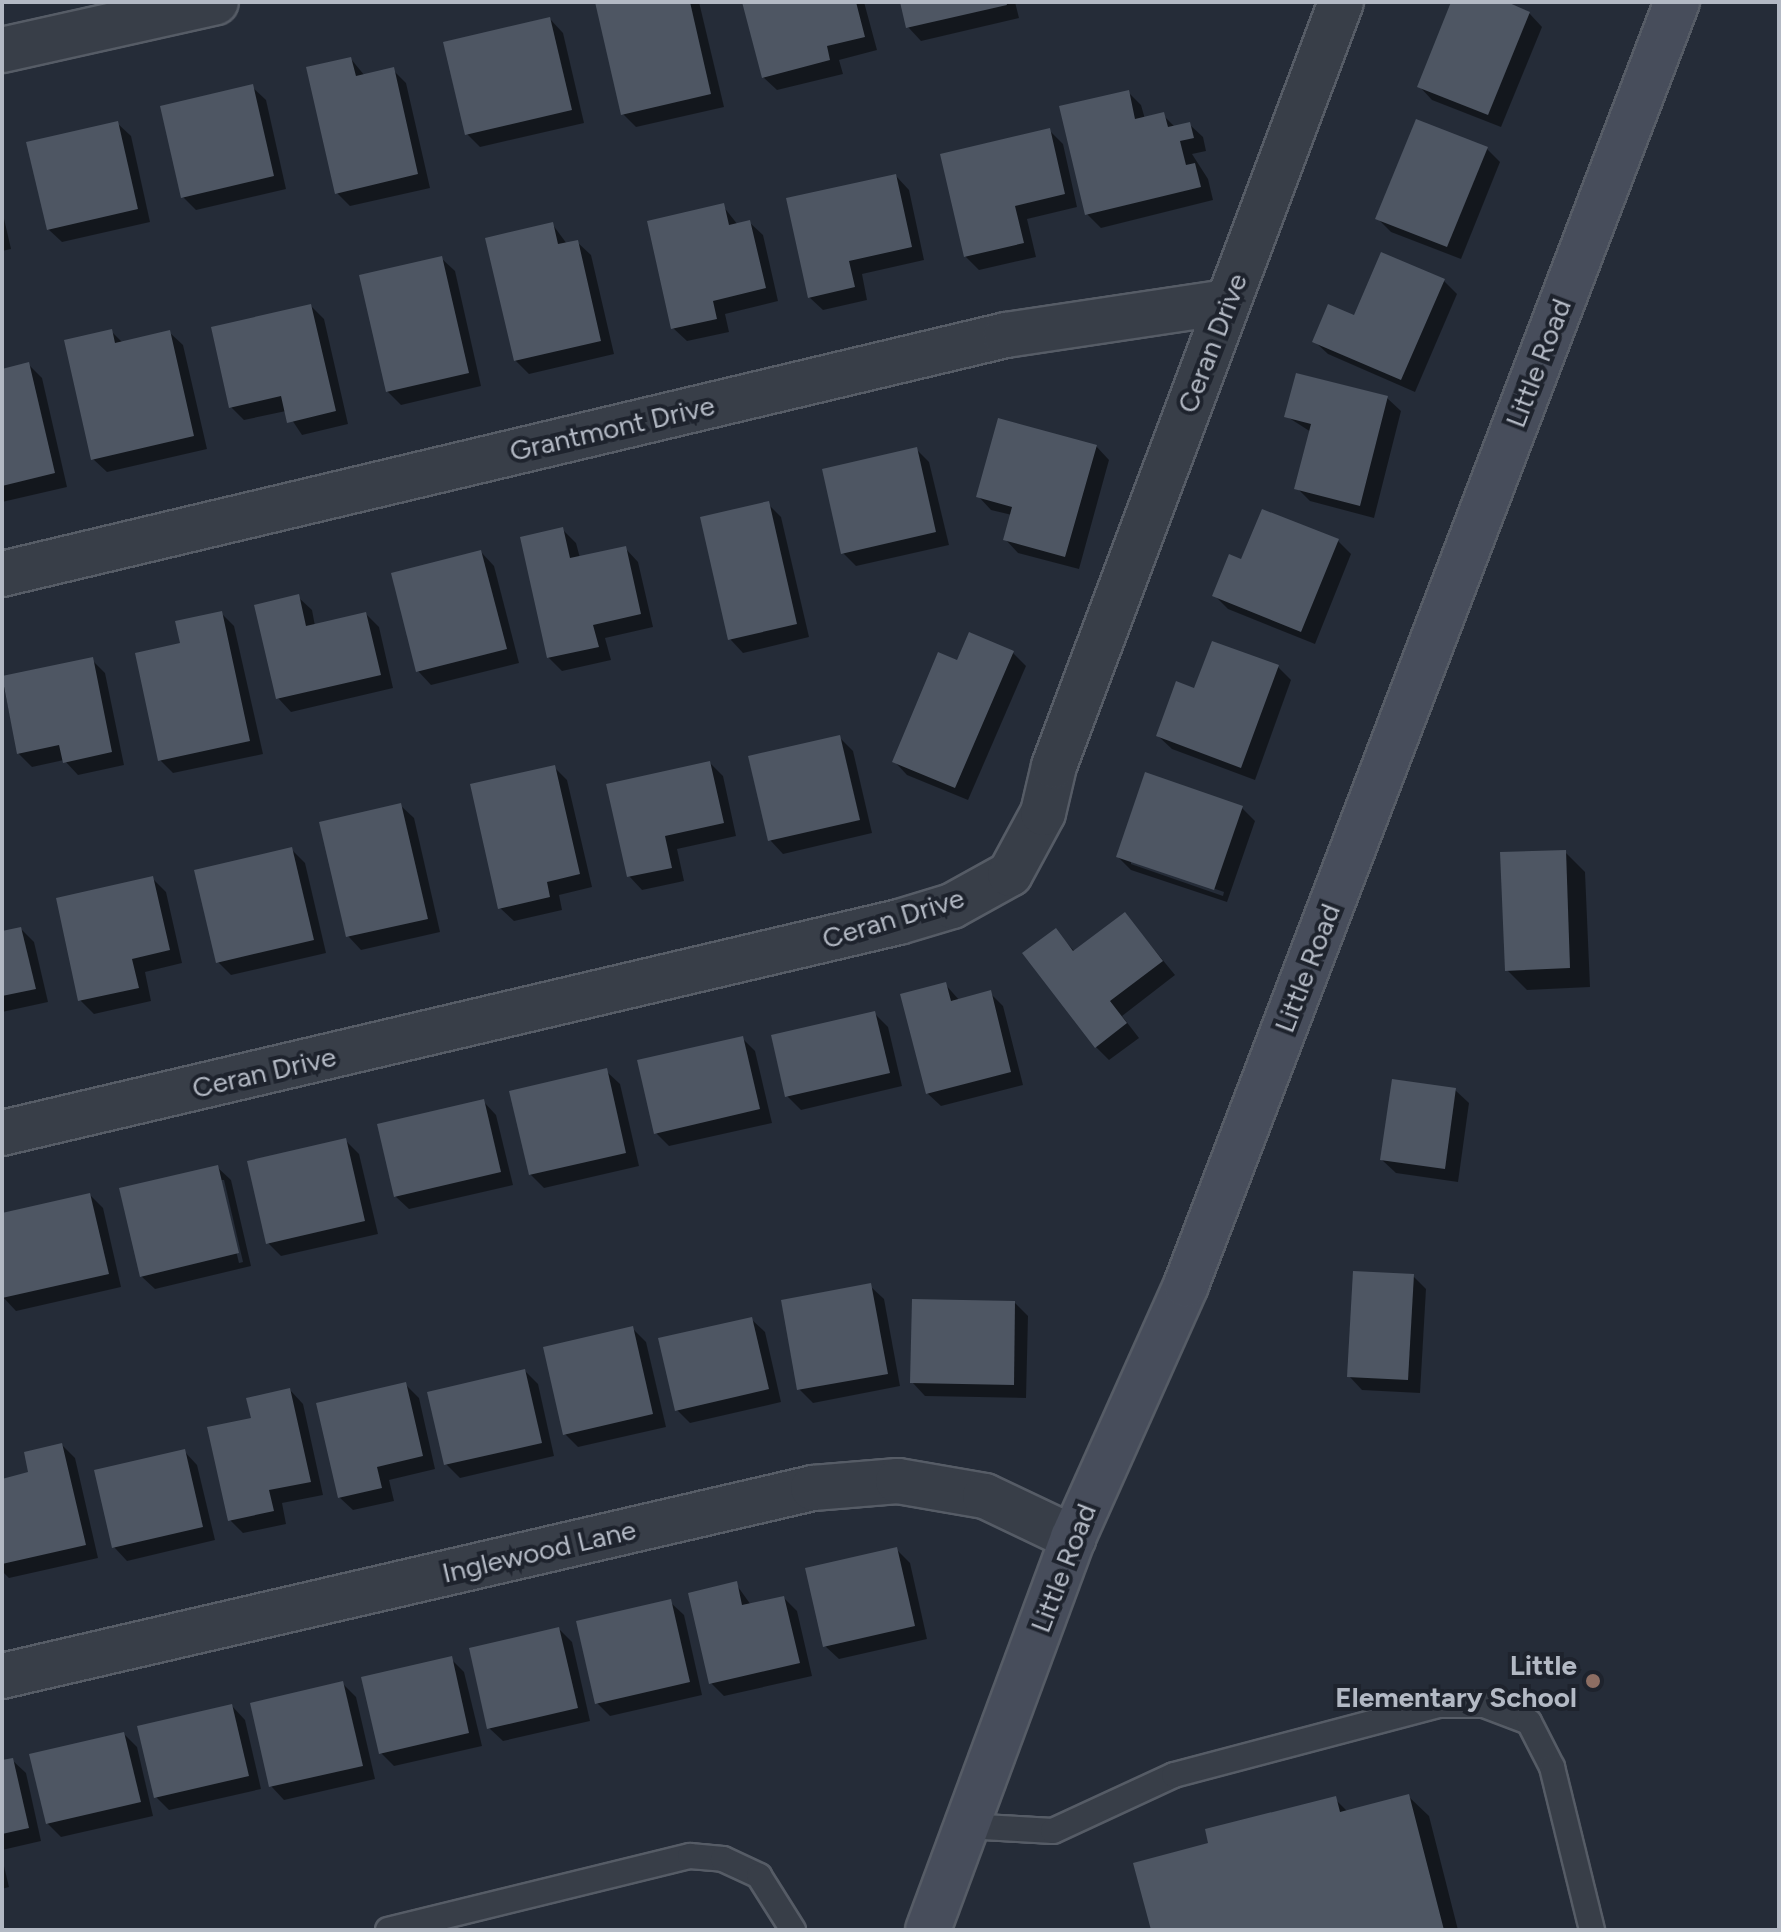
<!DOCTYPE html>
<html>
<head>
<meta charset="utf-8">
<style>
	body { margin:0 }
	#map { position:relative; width:1781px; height:1932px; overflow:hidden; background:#252c38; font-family:Figtree,sans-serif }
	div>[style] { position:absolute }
	.shadow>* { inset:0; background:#0007 }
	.building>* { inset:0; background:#4e5663 }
	.roads { filter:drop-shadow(2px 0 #565c66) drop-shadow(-2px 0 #565c66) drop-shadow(0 2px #565c66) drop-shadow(0 -2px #565c66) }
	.lane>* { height:24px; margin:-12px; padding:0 12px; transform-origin:12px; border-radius:12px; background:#383e48 }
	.street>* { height:44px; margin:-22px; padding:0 22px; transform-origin:22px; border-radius:22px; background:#383e48 }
	.secondary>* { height:44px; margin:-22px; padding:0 22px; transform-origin:22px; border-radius:22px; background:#474d5b }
	.dots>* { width:22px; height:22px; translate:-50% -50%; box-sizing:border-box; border:4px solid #1e232d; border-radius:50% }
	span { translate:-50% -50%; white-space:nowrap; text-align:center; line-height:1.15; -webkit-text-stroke:8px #1e232d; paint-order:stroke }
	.street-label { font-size:28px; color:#b3b9c4 }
	.poi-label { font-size:28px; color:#b3b9c4; font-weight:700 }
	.right { translate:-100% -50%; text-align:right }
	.frame { position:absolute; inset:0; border:4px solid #b3b9c4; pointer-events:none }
</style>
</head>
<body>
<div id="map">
	<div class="shadow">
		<i style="clip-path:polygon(597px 2px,699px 2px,724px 107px,636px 127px,623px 114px)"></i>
		<i style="clip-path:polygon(744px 2px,864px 2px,877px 50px,839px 60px,843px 74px,777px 90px,763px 77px)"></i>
		<i style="clip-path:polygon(902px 2px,1015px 2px,1019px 18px,921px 41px,908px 27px)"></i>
		<i style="clip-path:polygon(1453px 2px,1501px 2px,1529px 13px,1542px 27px,1501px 127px,1432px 100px,1419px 86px)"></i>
		<i style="clip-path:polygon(550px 19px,563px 33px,584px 123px,480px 147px,467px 134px)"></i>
		<i style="clip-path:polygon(351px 59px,365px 76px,393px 70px,406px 83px,430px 188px,350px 206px,337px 193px)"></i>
		<i style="clip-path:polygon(252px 87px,266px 100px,286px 189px,196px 210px,183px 197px)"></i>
		<i style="clip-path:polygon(1128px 92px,1141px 105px,1145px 119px,1163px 115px,1175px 127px,1189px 124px,1203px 137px,1206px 151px,1192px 154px,1208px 179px,1213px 200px,1101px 228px,1087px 214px)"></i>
		<i style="clip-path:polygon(117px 123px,131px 136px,150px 222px,62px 242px,48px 229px)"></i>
		<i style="clip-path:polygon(1049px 130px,1063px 144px,1077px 207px,1027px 219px,1036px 257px,979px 270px,965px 256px)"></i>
		<i style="clip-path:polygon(1487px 149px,1500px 162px,1461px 259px,1391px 232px,1378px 219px)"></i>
		<i style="clip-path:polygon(896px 176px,909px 190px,924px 260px,862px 274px,867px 300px,823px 310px,809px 297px)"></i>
		<i style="clip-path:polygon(723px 206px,738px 225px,749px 222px,763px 235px,778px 301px,725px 314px,729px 332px,687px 341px,673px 328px)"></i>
		<i style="clip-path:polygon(2px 210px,11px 249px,2px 251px)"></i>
		<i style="clip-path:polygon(553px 225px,567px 244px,577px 242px,591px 255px,614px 354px,529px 374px,515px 360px)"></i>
		<i style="clip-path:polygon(441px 258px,455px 271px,481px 386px,401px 405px,387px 391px)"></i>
		<i style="clip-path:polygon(1444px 281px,1457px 294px,1415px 392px,1328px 354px,1314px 341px,1355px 318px)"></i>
		<i style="clip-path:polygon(311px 306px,324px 319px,348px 424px,302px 435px,286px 411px,244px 420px,231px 407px)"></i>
		<i style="clip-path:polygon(111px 331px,123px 343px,169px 332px,183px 345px,207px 449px,107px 472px,93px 459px)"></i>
		<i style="clip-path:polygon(29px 365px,42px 378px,67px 487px,2px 502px,2px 371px)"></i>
		<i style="clip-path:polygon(1387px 398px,1401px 411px,1374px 518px,1310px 501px,1297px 488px,1311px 432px,1286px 416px)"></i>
		<i style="clip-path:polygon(1096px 446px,1109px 460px,1079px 569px,1018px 553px,1005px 539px,1012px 515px,991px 510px,978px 496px)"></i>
		<i style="clip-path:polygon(916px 449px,929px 462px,949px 545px,856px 566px,843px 553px)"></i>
		<i style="clip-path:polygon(768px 504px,781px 517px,809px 637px,743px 653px,730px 639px)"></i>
		<i style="clip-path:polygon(562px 529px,576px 543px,580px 558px,625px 548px,638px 562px,653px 627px,605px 638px,611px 660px,562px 671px,548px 657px)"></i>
		<i style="clip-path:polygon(1338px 541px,1351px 554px,1315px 644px,1228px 609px,1214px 595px,1242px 562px)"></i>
		<i style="clip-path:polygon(481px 552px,494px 566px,519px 663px,431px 685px,418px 671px)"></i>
		<i style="clip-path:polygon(298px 597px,312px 610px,315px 626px,366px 614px,379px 627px,393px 688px,291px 712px,278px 698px)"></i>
		<i style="clip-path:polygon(221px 613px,234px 626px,263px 754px,173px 773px,160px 760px,182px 644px)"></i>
		<i style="clip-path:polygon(1012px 652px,1026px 666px,968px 800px,907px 775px,894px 761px,958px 663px)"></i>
		<i style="clip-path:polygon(92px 660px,105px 673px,124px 765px,78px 775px,64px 760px,32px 767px,18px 753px,2px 678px)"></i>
		<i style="clip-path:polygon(1278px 667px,1291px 680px,1255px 780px,1172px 749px,1158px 736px,1196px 690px)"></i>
		<i style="clip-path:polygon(839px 737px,853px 751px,872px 833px,783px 854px,770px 840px)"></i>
		<i style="clip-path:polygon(710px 763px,723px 776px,736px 836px,677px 849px,684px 881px,642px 890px,629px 876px)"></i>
		<i style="clip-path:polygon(554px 767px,567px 780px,592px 887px,559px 895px,562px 910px,514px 921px,500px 908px)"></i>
		<i style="clip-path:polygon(400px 805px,414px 818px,440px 932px,361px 950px,348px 936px)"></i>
		<i style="clip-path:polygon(evenodd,1242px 808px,1255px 821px,1227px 902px,1131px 870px,1118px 857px,1242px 808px,1131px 860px,1224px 892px,1223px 896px,1131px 864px,1131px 860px)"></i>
		<i style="clip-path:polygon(292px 850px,305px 863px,326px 953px,231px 975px,218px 962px)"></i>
		<i style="clip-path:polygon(1565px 852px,1585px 872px,1590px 987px,1527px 990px,1507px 970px)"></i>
		<i style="clip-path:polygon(152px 878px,166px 892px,182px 963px,145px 972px,151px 1001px,94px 1014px,80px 1000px)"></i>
		<i style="clip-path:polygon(1125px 914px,1175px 975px,1122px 1016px,1139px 1038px,1109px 1060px,1096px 1047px,1055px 930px,1075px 952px)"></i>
		<i style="clip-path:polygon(21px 929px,34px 942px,48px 1002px,2px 1012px,2px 933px)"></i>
		<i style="clip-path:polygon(945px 984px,960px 1001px,990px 993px,1003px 1006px,1023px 1085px,941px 1106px,927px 1093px)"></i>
		<i style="clip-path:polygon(875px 1014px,888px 1027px,902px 1086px,801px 1110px,787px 1096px)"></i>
		<i style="clip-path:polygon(742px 1038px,755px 1051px,772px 1123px,669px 1146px,656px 1133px)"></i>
		<i style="clip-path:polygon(606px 1071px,620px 1084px,639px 1166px,544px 1188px,530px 1174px)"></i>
		<i style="clip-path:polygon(1455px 1090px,1469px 1103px,1458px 1182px,1396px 1173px,1382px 1160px)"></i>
		<i style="clip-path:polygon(483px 1101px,496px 1115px,513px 1185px,409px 1209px,395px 1196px)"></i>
		<i style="clip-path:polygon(346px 1141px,359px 1154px,378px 1234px,281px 1256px,268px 1243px)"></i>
		<i style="clip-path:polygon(evenodd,217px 1167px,231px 1180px,251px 1266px,155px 1289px,141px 1276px,217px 1167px,219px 1180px,224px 1180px,243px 1262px,239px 1263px,219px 1180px)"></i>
		<i style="clip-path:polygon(90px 1195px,103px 1208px,121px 1287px,16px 1311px,2px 1296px,2px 1215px)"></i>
		<i style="clip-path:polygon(1413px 1276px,1426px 1289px,1420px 1393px,1362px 1390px,1349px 1376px)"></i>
		<i style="clip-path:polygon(870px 1286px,884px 1299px,900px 1386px,813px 1403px,799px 1389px)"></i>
		<i style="clip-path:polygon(1015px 1303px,1028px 1316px,1026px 1398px,925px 1396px,912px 1382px)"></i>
		<i style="clip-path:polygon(751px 1319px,765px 1332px,781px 1402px,690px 1423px,677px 1410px)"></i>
		<i style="clip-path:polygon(633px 1329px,646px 1342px,666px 1427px,578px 1447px,565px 1434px)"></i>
		<i style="clip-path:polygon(525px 1371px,538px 1384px,554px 1456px,460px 1478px,446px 1464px)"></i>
		<i style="clip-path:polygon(406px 1385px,419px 1398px,435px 1469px,389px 1480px,394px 1501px,353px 1510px,339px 1497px)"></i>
		<i style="clip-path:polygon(290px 1390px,303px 1404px,323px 1495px,282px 1503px,286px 1524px,243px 1533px,230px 1520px,253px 1419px)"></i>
		<i style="clip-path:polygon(62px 1445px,75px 1458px,98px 1558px,9px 1578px,2px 1571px,2px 1481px,31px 1474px)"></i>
		<i style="clip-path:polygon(184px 1451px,197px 1465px,215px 1540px,127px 1561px,114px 1547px)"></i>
		<i style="clip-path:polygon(896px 1549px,910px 1563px,927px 1639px,839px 1659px,825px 1646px)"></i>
		<i style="clip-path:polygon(736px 1584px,751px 1605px,784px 1598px,797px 1611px,812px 1676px,724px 1696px,711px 1683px)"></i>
		<i style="clip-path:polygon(670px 1602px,684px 1615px,702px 1695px,610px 1716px,597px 1703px)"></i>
		<i style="clip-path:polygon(559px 1629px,572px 1642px,590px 1721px,503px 1741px,489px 1728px)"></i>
		<i style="clip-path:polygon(451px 1659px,464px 1672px,482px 1746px,394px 1766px,381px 1753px)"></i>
		<i style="clip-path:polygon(343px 1684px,356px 1697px,375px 1779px,284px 1800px,271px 1786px)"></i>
		<i style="clip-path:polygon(232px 1706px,245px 1720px,261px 1789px,169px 1810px,156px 1797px)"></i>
		<i style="clip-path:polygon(124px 1734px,137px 1747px,153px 1816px,61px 1837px,47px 1823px)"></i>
		<i style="clip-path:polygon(12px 1760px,26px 1773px,41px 1841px,2px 1850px,2px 1762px)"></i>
		<i style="clip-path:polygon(1408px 1796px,1429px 1816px,1458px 1930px,1153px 1930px,1211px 1845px,1335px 1799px,1348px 1812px)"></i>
		<i style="clip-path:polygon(2px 1858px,9px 1887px,2px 1889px)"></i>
	</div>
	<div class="building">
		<i style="clip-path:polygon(595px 2px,690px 2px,711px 94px,621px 115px)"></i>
		<i style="clip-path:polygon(742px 2px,856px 2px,865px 37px,827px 46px,830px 60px,762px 78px)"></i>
		<i style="clip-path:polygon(900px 2px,1006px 2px,1007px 5px,906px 28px)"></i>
		<i style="clip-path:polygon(1451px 2px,1507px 2px,1530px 12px,1488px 115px,1417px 87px)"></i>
		<i style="clip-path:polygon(550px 17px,572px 110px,465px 135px,443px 42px)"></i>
		<i style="clip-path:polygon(351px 57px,356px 76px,394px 67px,418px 174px,335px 194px,306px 67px)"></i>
		<i style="clip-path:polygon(253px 84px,274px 176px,181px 198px,160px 106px)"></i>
		<i style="clip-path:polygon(1129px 90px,1135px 119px,1164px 112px,1168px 127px,1190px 122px,1194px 138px,1180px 141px,1186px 165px,1195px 163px,1201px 187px,1085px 215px,1059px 106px)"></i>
		<i style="clip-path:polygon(1416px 119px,1488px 147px,1447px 247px,1375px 219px)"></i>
		<i style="clip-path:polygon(118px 121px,138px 209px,47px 230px,26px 142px)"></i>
		<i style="clip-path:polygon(1050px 128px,1065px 194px,1015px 206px,1024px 243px,964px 257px,940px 154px)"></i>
		<i style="clip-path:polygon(896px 174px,912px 247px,849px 261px,855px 287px,808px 298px,786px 198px)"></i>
		<i style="clip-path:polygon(724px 203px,729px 225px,750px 220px,766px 288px,713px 301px,717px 319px,671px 329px,647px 221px)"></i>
		<i style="clip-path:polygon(553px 222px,558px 244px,578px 240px,601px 341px,514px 361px,485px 238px)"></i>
		<i style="clip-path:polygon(1381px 252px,1445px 279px,1401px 380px,1312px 342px,1328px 304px,1354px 315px)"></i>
		<i style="clip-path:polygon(442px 256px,469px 373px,386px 392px,359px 275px)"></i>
		<i style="clip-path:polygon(311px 304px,336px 411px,287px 423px,281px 396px,229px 408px,211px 327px)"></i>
		<i style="clip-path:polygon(112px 329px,115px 343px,170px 330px,194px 436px,91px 460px,64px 340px)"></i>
		<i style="clip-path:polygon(29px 362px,55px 473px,2px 486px,2px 369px)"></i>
		<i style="clip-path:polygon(1296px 373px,1388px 396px,1360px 506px,1294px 489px,1311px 424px,1284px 417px)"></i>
		<i style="clip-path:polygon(998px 418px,1097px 445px,1065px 557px,1003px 540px,1012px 507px,976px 497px)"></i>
		<i style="clip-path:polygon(917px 447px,936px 532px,841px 554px,822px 469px)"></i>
		<i style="clip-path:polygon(769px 501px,797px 624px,728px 640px,700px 517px)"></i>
		<i style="clip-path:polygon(1262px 509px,1339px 539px,1301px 632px,1212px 596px,1229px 554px,1241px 559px)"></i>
		<i style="clip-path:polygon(563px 527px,570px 558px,626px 546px,641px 614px,593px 625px,599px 647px,547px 658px,520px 537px)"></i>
		<i style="clip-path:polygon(481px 550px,507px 649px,416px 672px,391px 573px)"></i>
		<i style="clip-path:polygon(299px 594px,306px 626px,366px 612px,381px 675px,276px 699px,254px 605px)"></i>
		<i style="clip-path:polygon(222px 611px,250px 741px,158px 761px,135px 653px,180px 643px,175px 621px)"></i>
		<i style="clip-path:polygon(969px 632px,1014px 651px,955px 788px,892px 762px,938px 652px,957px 660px)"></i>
		<i style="clip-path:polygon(1212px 641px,1279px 665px,1241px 768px,1156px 736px,1176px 681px,1194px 688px)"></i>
		<i style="clip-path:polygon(93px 657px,112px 752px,63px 763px,59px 745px,17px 754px,2px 676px)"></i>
		<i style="clip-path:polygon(840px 735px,860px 820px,768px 841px,748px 756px)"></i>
		<i style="clip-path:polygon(710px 761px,724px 823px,665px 836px,672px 868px,627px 877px,606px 784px)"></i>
		<i style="clip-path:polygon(555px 765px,580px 874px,547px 882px,550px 897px,498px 909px,470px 784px)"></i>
		<i style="clip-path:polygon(1145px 772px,1243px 806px,1214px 890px,1116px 857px)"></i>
		<i style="clip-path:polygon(401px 803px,428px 919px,346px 937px,319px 822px)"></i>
		<i style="clip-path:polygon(292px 847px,314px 940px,216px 963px,194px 870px)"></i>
		<i style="clip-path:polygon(1566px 850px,1570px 968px,1505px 971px,1500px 852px)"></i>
		<i style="clip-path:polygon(153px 876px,170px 950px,132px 959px,139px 988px,78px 1001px,56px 898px)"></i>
		<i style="clip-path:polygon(1125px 912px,1163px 961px,1110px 1001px,1127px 1023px,1095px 1048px,1022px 953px,1056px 928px,1073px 951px)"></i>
		<i style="clip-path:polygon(21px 927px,36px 989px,2px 996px,2px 931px)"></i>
		<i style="clip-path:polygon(946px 982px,951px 1001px,991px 990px,1011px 1072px,926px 1094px,900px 994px)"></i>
		<i style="clip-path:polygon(875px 1011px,890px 1073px,785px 1097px,771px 1035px)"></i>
		<i style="clip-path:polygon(743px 1036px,760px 1109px,654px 1134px,637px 1060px)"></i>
		<i style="clip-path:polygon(607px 1068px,626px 1153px,529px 1175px,509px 1091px)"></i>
		<i style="clip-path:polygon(1392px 1079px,1456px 1088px,1445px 1169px,1380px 1160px)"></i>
		<i style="clip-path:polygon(484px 1099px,501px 1172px,394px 1197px,377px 1124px)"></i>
		<i style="clip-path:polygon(346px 1138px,365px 1221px,266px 1244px,247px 1161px)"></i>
		<i style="clip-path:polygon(218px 1165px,239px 1253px,140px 1277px,119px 1188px)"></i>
		<i style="clip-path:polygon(90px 1193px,109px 1274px,2px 1298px,2px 1213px)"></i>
		<i style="clip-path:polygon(1353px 1271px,1414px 1274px,1408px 1380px,1347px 1377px)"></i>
		<i style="clip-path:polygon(871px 1283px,888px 1374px,797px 1390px,781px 1300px)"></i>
		<i style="clip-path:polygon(912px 1299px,1015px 1301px,1014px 1385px,910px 1383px)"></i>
		<i style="clip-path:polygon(752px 1317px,769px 1389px,675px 1411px,658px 1338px)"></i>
		<i style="clip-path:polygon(633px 1326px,653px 1414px,563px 1435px,543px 1347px)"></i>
		<i style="clip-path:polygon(525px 1369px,542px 1443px,444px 1465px,427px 1392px)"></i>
		<i style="clip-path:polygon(406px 1382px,423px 1456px,377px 1467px,382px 1488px,338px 1498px,316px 1403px)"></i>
		<i style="clip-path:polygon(290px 1388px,311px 1482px,269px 1490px,274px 1511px,228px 1521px,207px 1427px,251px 1418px,246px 1398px)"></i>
		<i style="clip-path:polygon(62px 1443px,86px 1545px,2px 1564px,2px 1479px,28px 1472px,24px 1452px)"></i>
		<i style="clip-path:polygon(185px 1449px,203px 1527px,112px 1548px,94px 1470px)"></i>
		<i style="clip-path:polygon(897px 1547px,915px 1626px,823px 1647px,805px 1568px)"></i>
		<i style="clip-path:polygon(737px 1581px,742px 1605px,784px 1596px,800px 1663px,709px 1684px,688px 1593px)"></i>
		<i style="clip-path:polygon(671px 1599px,690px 1682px,595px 1704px,576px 1621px)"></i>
		<i style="clip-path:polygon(559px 1627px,578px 1708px,487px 1729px,469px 1648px)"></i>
		<i style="clip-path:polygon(452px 1656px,469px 1733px,379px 1754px,361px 1677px)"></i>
		<i style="clip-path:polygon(343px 1681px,363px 1766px,269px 1787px,250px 1703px)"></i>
		<i style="clip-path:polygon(232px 1704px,249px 1776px,154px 1798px,137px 1726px)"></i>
		<i style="clip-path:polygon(124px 1732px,141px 1802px,46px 1824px,29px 1754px)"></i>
		<i style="clip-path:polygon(13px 1758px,29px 1828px,2px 1834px,2px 1760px)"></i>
		<i style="clip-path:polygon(1409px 1794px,1444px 1930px,1151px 1930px,1133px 1863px,1208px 1843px,1205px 1829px,1336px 1796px,1340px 1812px)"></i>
	</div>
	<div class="roads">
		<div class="lane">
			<i style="left:966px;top:1826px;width:87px;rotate:3.3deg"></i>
			<i style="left:1053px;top:1831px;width:133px;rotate:-24.8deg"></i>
			<i style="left:1174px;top:1775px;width:274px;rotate:-14.8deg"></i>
			<i style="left:1439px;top:1705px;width:45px"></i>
			<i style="left:1484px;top:1705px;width:48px;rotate:20.7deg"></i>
			<i style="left:1529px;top:1722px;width:51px;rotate:62.9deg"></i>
			<i style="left:1552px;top:1767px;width:168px;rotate:76.2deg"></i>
			<i style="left:388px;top:1930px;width:311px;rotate:-13.8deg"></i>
			<i style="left:690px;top:1856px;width:33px;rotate:5deg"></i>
			<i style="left:723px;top:1859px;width:40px;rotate:25deg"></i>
			<i style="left:759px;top:1876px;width:64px;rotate:57.8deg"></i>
		</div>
		<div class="street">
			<i style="left:2px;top:50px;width:219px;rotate:-12.6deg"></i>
			<i style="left:2px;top:574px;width:1032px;rotate:-13.39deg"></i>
			<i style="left:1006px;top:335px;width:223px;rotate:-8.5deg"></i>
			<i style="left:2px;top:1133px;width:921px;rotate:-13.24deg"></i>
			<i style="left:899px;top:922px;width:55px;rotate:-16.8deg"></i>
			<i style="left:952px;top:906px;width:66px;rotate:-28.9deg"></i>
			<i style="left:1010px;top:874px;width:69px;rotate:-61.6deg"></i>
			<i style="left:1043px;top:813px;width:48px;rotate:-76.8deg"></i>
			<i style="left:1054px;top:766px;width:816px;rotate:-69.41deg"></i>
			<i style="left:2px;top:1676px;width:833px;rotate:-13.05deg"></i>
			<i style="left:813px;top:1488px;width:85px;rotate:-4.7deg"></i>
			<i style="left:898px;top:1481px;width:88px;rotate:9.8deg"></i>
			<i style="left:985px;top:1496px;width:98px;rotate:25.5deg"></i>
		</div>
		<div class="secondary">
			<i style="left:928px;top:1930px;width:418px;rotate:-69.7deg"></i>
			<i style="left:1073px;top:1538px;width:277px;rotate:-65.9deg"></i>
			<i style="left:1186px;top:1285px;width:1374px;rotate:-69.06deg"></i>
		</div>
	</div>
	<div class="dots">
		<i style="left:1593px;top:1681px;background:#8d6e63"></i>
	</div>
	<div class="street-label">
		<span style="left:1212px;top:343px;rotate:-69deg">Ceran Drive</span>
		<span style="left:1538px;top:363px;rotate:-69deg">Little Road</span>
		<span style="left:612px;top:428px;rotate:-13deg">Grantmont Drive</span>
		<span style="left:893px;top:918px;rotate:-17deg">Ceran Drive</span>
		<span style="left:1307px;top:968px;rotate:-69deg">Little Road</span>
		<span style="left:264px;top:1072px;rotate:-13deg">Ceran Drive</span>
		<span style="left:539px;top:1551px;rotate:-13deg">Inglewood Lane</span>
		<span style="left:1063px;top:1568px;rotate:-69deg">Little Road</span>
	</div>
	<div class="poi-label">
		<span class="right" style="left:1577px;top:1681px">Little<br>Elementary School</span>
	</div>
	<div class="frame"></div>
</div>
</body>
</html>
